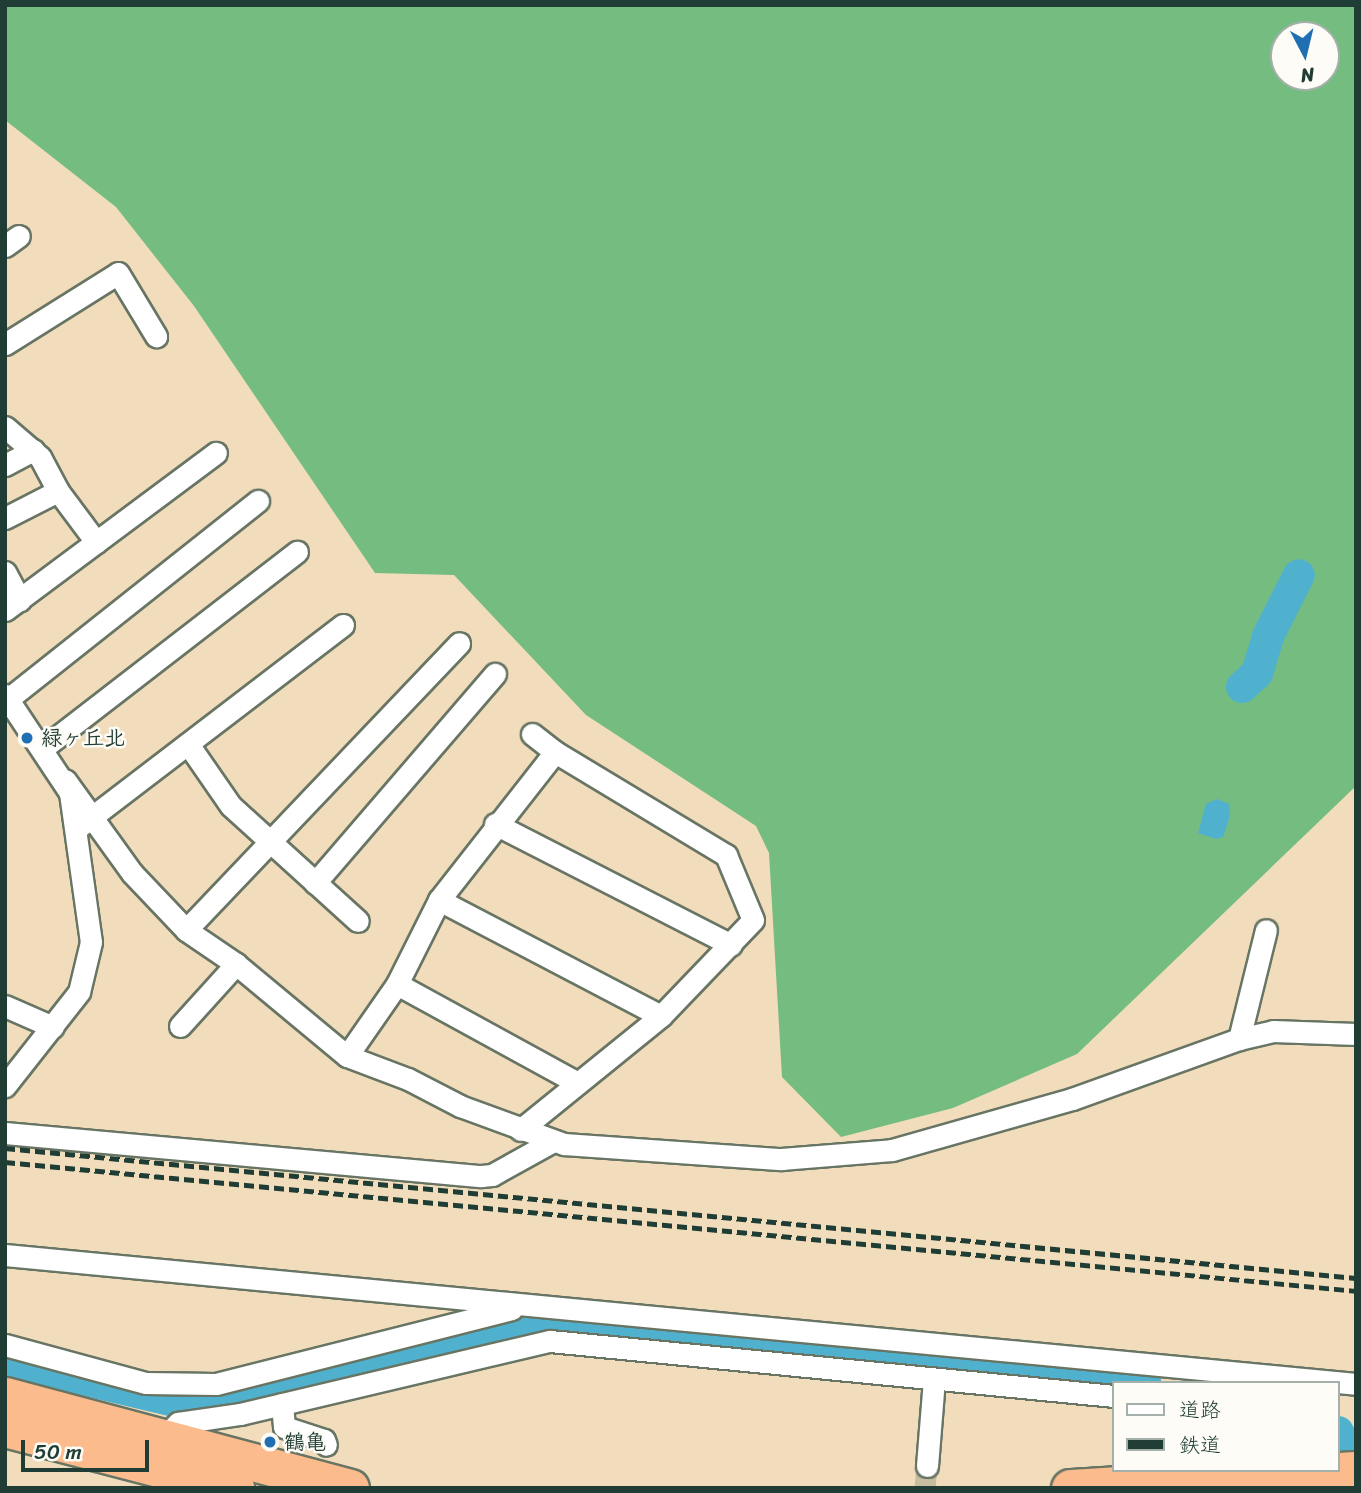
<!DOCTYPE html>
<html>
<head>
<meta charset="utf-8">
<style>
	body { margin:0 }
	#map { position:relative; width:1361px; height:1493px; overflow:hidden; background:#f1ddbc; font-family:Sriracha,"Klee One",sans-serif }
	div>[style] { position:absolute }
	.forest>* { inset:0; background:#75bc80 }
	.water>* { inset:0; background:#50b1cf }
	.river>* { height:32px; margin:-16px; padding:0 16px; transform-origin:16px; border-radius:16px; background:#50b1cf }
	.street-tunnel>* { height:21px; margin-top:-10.5px; transform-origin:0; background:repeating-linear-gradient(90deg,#c7bda1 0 21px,transparent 0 31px) }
	.roads { filter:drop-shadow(2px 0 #687564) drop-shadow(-2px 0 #687564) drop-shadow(0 2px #687564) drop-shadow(0 -2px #687564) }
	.street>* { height:21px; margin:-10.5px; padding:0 10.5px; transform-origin:10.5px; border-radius:10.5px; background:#fff }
	.highway>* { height:37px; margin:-18.5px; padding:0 18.5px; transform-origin:18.5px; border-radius:18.5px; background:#fbbb8c }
	.rail>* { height:5px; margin-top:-2.5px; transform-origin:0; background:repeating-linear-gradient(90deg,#1f3d34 0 10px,transparent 0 15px) }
	.dots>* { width:19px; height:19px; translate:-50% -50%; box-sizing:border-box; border:4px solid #fdfcf7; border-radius:50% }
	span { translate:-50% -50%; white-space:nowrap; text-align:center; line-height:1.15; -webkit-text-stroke:5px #fdfcf7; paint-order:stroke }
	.poi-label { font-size:21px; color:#1f3d34; font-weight:700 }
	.left { translate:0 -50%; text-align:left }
	.frame { position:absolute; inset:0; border:7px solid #1f3d34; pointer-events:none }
	.legend { position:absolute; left:1112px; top:1381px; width:228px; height:91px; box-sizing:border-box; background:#fdfcf7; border:2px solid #a4b0a9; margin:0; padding:9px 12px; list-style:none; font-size:21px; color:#1f3d34 }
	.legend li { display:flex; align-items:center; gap:14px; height:35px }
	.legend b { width:35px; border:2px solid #a4b0a9 }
	.north { position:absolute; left:1270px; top:21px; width:70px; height:70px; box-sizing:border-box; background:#fdfcf7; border:2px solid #a4b0a9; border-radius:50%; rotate:173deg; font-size:19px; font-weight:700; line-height:28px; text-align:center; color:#1f3d34 }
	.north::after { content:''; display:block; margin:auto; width:24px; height:32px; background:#1f6fb2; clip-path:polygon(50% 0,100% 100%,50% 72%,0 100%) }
	.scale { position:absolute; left:21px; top:1440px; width:128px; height:32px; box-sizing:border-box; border:4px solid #1f3d34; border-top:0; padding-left:9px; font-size:21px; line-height:24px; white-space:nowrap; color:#1f3d34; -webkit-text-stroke:5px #fdfcf7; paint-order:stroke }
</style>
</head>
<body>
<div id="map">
	<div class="forest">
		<i style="clip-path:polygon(evenodd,5px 5px,1356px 5px,1356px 786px,1077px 1054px,953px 1108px,841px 1137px,782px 1077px,769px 853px,756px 826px,586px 715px,454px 575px,375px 573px,194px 306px,116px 207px,5px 120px,5px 5px,1284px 35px,1326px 35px,1326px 77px,1284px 77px,1284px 35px)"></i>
	</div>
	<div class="water">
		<i style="clip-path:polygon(1217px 799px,1229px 804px,1230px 816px,1223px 837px,1216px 839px,1198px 833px,1206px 804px)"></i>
	</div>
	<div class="river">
		<i style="left:1242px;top:687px;width:21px;rotate:-43deg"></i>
		<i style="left:1257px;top:673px;width:39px;rotate:-73deg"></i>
		<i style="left:1268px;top:636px;width:68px;rotate:-63.1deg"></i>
		<i style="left:5px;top:1361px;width:178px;rotate:13.3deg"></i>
		<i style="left:178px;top:1402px;width:56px;rotate:-3.1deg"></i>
		<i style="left:234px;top:1399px;width:300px;rotate:-14.3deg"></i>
		<i style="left:525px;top:1325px;width:623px;rotate:5.34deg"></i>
		<i style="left:1338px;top:1432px;width:9px;rotate:63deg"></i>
	</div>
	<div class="street-tunnel">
		<i style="left:925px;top:1488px;width:22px;rotate:-85deg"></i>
	</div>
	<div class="roads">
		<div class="street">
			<i style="left:5px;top:246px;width:17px;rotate:-36deg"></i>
			<i style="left:5px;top:344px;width:133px;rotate:-32.1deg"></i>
			<i style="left:118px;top:273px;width:74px;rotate:58.9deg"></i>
			<i style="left:5px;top:427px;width:46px;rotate:40.6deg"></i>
			<i style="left:40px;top:457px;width:38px;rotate:62deg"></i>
			<i style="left:58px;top:491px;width:64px;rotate:53.3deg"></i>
			<i style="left:5px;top:465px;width:32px;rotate:-28deg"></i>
			<i style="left:5px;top:518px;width:59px;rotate:-27deg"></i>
			<i style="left:5px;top:572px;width:32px;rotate:62deg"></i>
			<i style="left:5px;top:610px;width:263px;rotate:-36.7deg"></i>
			<i style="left:5px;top:695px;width:118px;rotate:56.4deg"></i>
			<i style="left:70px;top:793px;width:150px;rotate:82deg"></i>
			<i style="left:91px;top:942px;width:51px;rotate:103.5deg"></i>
			<i style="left:79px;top:992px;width:120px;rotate:128.2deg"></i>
			<i style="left:8px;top:699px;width:319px;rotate:-38.4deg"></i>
			<i style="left:532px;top:734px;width:29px;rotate:38deg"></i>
			<i style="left:188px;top:744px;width:75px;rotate:55.3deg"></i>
			<i style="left:231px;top:806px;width:171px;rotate:42.2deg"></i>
			<i style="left:43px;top:748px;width:321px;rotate:-37.7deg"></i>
			<i style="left:65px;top:780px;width:115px;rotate:54.2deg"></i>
			<i style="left:132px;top:873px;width:79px;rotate:46.5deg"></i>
			<i style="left:186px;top:930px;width:60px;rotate:34.2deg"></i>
			<i style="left:236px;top:964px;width:144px;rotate:39.7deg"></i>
			<i style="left:347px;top:1056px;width:65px;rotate:20.7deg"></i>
			<i style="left:408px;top:1079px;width:59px;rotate:27.4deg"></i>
			<i style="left:460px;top:1106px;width:111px;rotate:20.1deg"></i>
			<i style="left:564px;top:1144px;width:218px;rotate:4deg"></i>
			<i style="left:781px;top:1159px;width:111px;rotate:-4.6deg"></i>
			<i style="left:892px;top:1150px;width:187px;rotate:-15.8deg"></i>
			<i style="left:1072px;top:1099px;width:177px;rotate:-19.8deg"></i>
			<i style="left:1239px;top:1039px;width:35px;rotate:-13deg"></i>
			<i style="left:1273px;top:1031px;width:83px;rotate:2.1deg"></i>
			<i style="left:495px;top:824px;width:265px;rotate:27.1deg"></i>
			<i style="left:80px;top:826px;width:331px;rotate:-37.4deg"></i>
			<i style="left:315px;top:883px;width:276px;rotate:-49.3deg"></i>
			<i style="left:439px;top:900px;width:250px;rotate:27.6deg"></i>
			<i style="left:186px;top:930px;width:396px;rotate:-46.4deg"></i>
			<i style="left:397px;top:984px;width:204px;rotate:28.7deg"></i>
			<i style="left:5px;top:1006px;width:52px;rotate:23.6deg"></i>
			<i style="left:180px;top:1026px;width:84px;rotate:-47.9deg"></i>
			<i style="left:1239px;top:1039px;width:112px;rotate:-76.1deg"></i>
			<i style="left:347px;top:1056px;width:88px;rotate:-55.2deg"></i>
			<i style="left:397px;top:984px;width:94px;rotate:-63.4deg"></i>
			<i style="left:439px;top:900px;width:188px;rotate:-51.9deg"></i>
			<i style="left:555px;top:752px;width:200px;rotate:31.1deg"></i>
			<i style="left:726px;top:855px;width:70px;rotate:67.4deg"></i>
			<i style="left:753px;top:920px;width:133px;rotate:133.8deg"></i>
			<i style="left:661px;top:1016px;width:181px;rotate:141deg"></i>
			<i style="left:5px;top:1133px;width:478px;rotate:5.2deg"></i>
			<i style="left:481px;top:1176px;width:11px;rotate:-5deg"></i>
			<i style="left:492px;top:1175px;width:70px;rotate:-29.1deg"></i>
			<i style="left:5px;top:1255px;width:1357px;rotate:5.45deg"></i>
			<i style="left:5px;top:1345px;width:146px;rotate:15.1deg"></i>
			<i style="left:146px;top:1383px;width:70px;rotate:0.8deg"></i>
			<i style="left:216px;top:1384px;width:305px;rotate:-14.2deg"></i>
			<i style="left:282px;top:1404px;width:23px;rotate:85deg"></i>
			<i style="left:284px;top:1427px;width:42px;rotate:18deg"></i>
			<i style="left:324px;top:1440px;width:5px;rotate:68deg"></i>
			<i style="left:162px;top:1439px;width:23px;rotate:-45deg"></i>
			<i style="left:178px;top:1423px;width:63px;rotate:-8.3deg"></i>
			<i style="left:240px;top:1414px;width:318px;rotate:-13.3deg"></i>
			<i style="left:550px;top:1341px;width:567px;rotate:5.57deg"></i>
			<i style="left:927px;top:1466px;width:87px;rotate:-85.4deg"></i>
		</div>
		<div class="highway">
			<i style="left:5px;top:1396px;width:357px;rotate:14.9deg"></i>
			<i style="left:5px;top:1428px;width:238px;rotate:14.6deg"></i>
			<i style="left:1070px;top:1488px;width:287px;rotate:-3.6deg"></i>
		</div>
	</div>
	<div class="rail">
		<i style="left:5px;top:1148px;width:1357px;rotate:5.5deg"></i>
		<i style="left:5px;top:1162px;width:1357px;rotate:5.45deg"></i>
	</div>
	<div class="dots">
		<i style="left:27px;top:738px;background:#1f6fb2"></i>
		<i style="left:270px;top:1442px;background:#1f6fb2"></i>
	</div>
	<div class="poi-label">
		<span class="left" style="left:41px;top:738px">緑ヶ丘北</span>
		<span class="left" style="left:284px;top:1442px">鶴亀</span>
	</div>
	<div class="frame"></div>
	<ul class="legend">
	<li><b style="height:9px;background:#fff"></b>道路</li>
	<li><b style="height:9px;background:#1f3d34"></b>鉄道</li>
	</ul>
	<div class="north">N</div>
	<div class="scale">50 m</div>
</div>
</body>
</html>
